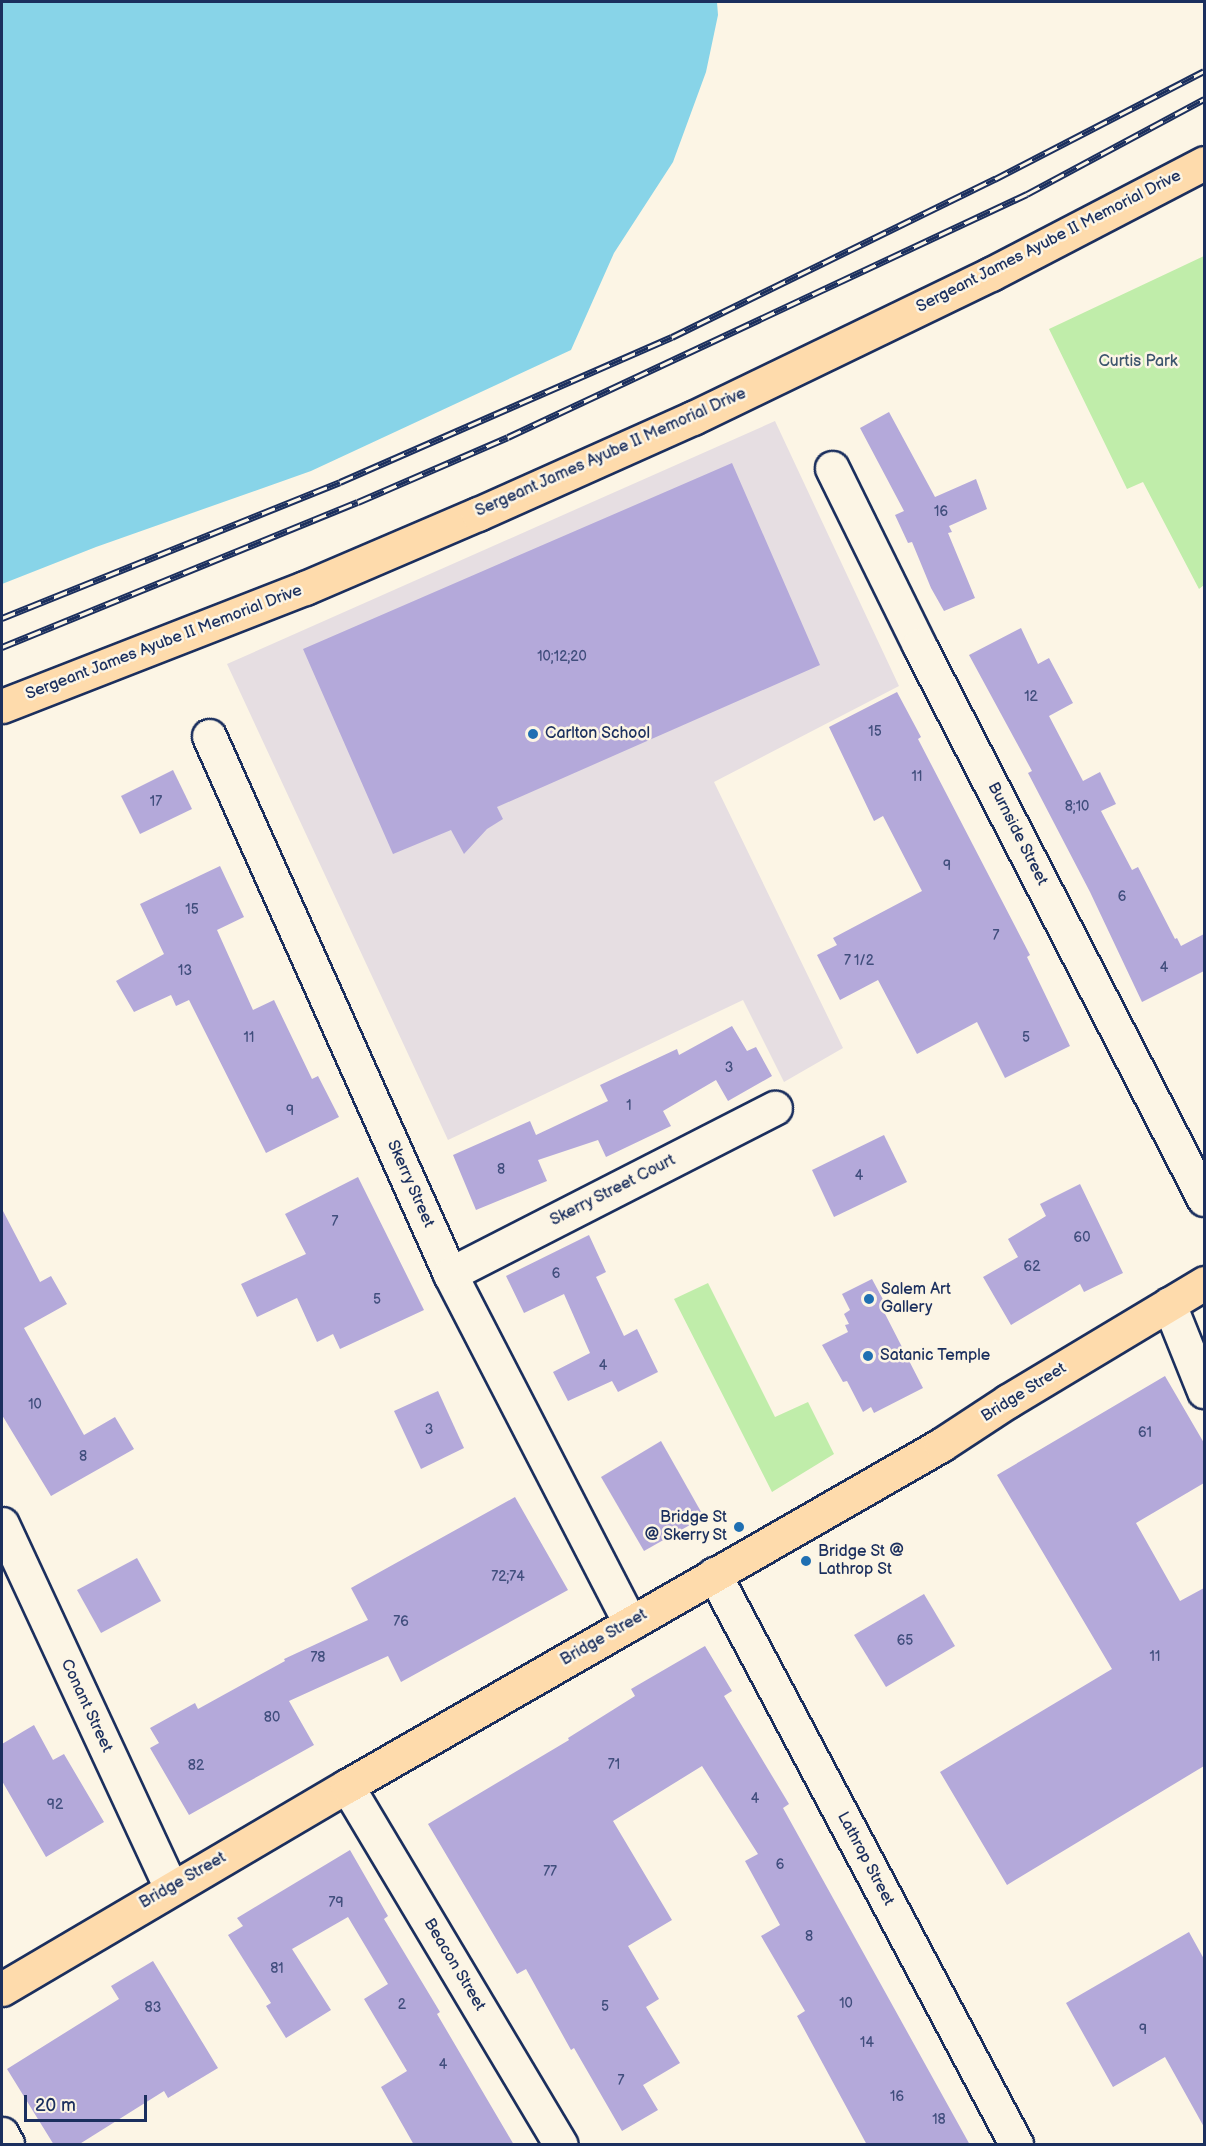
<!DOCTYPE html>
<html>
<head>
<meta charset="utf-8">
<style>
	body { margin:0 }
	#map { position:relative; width:1206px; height:2146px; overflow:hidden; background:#fcf5e5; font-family:"Balsamiq Sans",sans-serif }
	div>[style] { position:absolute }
	.built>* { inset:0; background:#e6dee2 }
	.green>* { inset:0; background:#c0edaa }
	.water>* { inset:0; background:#88d4e8 }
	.building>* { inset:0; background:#b4a9da }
	.roads { filter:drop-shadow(2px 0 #1b2f5e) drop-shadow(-2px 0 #1b2f5e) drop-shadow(0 2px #1b2f5e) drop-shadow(0 -2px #1b2f5e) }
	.minor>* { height:33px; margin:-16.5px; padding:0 16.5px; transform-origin:16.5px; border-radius:16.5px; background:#fcf5e5 }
	.primary>* { height:33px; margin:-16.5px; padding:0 16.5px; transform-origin:16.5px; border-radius:16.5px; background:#fedbac }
	.trunk>* { height:33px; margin:-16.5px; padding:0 16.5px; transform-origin:16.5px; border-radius:16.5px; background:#fedbac }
	.rail>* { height:7px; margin-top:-3.5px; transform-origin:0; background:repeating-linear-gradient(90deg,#fcf5e5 0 14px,#1b2f5e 0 28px); box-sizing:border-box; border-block:2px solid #1b2f5e }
	.dots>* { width:16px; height:16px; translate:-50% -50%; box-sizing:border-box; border:3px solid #fcf5e5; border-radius:50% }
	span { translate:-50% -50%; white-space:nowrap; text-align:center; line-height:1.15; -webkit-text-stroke:5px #fcf5e5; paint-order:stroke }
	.number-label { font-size:14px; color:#414e7d }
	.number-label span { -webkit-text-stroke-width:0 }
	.street-label { font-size:16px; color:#1b2f5e }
	.park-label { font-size:16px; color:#3c556d }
	.poi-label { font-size:16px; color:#1b2f5e }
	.left { translate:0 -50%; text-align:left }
	.right { translate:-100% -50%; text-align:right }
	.frame { position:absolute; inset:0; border:3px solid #1b2f5e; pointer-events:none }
	.scale { position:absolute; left:24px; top:2095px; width:123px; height:27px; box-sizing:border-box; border:3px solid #1b2f5e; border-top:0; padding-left:8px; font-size:18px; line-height:21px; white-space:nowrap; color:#1b2f5e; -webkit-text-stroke:4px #fcf5e5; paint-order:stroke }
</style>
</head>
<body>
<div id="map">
	<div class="built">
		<i style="clip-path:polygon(775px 421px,899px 686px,714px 782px,843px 1048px,784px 1082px,743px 1000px,448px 1140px,227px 664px)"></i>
	</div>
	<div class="green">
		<i style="clip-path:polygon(1204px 256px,1204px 585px,1199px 589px,1143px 482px,1127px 489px,1049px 329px)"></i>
		<i style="clip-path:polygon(708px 1283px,775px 1417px,808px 1402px,834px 1454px,772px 1492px,674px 1299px)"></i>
	</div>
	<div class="water">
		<i style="clip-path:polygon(2px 2px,717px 2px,718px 15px,706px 72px,673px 162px,614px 253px,571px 350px,311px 471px,96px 547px,2px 584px)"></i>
	</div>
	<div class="building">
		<i style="clip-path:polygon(889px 412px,935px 497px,976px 479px,987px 509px,949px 526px,952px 532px,948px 533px,975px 598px,944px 611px,931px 588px,912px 542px,908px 543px,895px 515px,904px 511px,860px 428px)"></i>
		<i style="clip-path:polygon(732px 463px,820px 665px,497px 807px,503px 819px,487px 829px,464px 854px,451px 830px,393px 854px,303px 649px)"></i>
		<i style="clip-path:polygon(1021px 628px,1038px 664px,1049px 658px,1073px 703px,1049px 716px,1083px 781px,1100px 772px,1116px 804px,1101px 811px,1132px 870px,1138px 867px,1175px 939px,1177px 938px,1181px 946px,1204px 934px,1204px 971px,1142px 1002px,1090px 892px,1028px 773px,1032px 771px,969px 655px)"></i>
		<i style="clip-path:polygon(897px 692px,921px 737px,918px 739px,1030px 955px,1027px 957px,1070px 1046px,1005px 1078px,977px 1022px,917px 1054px,878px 980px,840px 1000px,817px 955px,837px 945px,833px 938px,922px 891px,883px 816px,874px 821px,829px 727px)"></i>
		<i style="clip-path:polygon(173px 770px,192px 809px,140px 834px,121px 796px)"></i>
		<i style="clip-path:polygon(220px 866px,244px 917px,217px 930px,253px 1010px,274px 1000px,312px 1079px,318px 1076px,339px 1117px,266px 1153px,189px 1000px,176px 1006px,171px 995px,134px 1012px,116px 981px,164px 954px,140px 904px)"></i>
		<i style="clip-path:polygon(732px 1026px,747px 1051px,756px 1047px,772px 1076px,728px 1101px,716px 1080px,663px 1111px,671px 1126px,606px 1157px,598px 1140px,538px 1160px,547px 1181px,476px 1210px,453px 1155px,530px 1121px,536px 1135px,608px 1101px,600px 1085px,677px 1049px,679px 1055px)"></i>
		<i style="clip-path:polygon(884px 1135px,907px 1182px,834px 1217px,812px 1170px)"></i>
		<i style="clip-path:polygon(358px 1177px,424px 1310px,340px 1349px,333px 1334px,317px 1342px,297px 1298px,257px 1317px,241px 1284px,306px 1254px,285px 1214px)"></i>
		<i style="clip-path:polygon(1080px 1184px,1123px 1273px,1084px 1292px,1080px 1284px,1011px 1325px,983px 1277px,1018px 1257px,1008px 1239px,1046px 1216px,1040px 1204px)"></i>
		<i style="clip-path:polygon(2px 1209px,40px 1282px,51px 1276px,67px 1304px,24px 1328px,84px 1435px,115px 1417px,134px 1449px,51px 1496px,2px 1415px)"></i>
		<i style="clip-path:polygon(589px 1235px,606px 1272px,596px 1277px,624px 1336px,637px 1329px,658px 1372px,618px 1392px,612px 1381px,568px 1401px,553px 1372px,590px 1353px,564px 1294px,524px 1313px,506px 1276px)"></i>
		<i style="clip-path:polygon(872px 1279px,886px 1305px,882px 1308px,923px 1388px,874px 1413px,871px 1407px,863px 1412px,847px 1381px,843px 1382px,822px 1345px,848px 1332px,845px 1325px,849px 1324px,844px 1314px,850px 1310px,842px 1294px)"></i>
		<i style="clip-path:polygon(1165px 1376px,1204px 1443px,1204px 1483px,1136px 1523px,1180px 1601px,1204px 1588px,1204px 1766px,1007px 1885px,940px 1772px,1112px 1669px,997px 1475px)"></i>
		<i style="clip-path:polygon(438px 1391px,464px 1448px,421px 1469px,394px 1411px)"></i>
		<i style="clip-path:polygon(661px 1441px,704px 1517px,644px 1551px,601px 1477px)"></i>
		<i style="clip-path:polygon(515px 1497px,568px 1590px,401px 1682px,388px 1656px,289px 1701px,314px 1745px,189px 1815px,150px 1748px,159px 1743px,150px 1728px,195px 1703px,198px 1709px,285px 1661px,284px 1659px,368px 1620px,351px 1588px)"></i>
		<i style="clip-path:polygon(137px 1558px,161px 1601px,101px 1633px,77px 1590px)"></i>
		<i style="clip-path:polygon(924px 1594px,955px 1646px,886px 1687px,854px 1635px)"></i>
		<i style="clip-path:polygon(705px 1646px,732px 1691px,724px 1696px,789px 1804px,783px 1808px,970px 2145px,867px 2145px,797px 2016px,805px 2011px,761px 1936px,780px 1925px,745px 1861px,758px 1854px,702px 1766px,613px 1821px,672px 1920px,628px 1946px,659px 1999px,646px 2007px,680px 2063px,643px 2085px,658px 2110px,622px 2131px,574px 2048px,571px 2050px,526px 1969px,517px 1974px,428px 1824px,569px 1740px,568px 1738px,635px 1696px,631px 1689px)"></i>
		<i style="clip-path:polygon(34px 1725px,53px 1760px,64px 1754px,104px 1822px,46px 1857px,2px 1781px,2px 1744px)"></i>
		<i style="clip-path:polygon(350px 1850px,388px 1916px,384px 1919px,440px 2012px,437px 2014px,514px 2145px,414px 2145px,381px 2087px,407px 2071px,364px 1999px,388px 1984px,348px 1917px,292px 1949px,331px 2010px,286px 2038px,266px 2006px,271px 2003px,228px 1935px,243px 1926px,237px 1918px)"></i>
		<i style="clip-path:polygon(1189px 1932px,1204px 1959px,1204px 2127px,1165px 2057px,1113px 2087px,1066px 2003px)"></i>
		<i style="clip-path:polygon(153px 1961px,218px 2068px,168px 2098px,164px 2091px,78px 2145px,54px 2145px,7px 2069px,119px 1999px,111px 1986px)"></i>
	</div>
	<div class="roads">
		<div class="minor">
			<i style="left:832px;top:468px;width:197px;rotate:63.8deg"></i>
			<i style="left:919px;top:645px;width:623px;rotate:62.78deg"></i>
			<i style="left:209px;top:736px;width:590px;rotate:65.87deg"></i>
			<i style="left:450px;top:1274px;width:393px;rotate:62.7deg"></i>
			<i style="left:450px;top:1274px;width:365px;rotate:-27.1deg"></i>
			<i style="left:1169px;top:1304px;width:94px;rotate:68.1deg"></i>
			<i style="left:2px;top:1524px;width:401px;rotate:65.1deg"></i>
			<i style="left:714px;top:1574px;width:645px;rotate:62.08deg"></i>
			<i style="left:347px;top:1786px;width:417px;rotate:59.2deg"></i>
			<i style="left:2px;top:2134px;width:11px;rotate:63deg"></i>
		</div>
		<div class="primary">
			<i style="left:2px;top:706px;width:325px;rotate:-21.3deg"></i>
			<i style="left:305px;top:588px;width:188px;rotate:-23.2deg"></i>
			<i style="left:478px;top:514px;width:235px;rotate:-24.1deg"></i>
			<i style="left:693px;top:418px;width:331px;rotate:-25.8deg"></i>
			<i style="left:991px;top:274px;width:240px;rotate:-27.5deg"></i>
		</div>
		<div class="trunk">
			<i style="left:2px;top:1989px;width:400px;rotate:-30.5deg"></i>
			<i style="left:347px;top:1786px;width:685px;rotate:-29.86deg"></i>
			<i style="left:941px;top:1445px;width:80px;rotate:-33.3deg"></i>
			<i style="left:1008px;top:1401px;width:229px;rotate:-31deg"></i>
		</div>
	</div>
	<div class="rail">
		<i style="left:2px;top:618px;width:364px;rotate:-21.9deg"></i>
		<i style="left:340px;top:482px;width:362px;rotate:-23.6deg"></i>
		<i style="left:672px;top:337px;width:360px;rotate:-26.1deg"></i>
		<i style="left:995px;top:179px;width:235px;rotate:-27.3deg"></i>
		<i style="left:2px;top:647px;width:384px;rotate:-22.2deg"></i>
		<i style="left:358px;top:502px;width:163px;rotate:-23.4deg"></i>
		<i style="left:508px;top:437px;width:573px;rotate:-25.09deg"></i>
		<i style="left:1027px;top:194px;width:201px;rotate:-28.2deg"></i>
	</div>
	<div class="dots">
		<i style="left:533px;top:734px;background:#1f6fb2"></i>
		<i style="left:869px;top:1299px;background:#1f6fb2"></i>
		<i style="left:868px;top:1356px;background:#1f6fb2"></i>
		<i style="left:739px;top:1527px;background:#1f6fb2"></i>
		<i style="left:806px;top:1561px;background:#1f6fb2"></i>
	</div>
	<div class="number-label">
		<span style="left:941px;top:512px">16</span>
		<span style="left:562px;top:657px">10;12;20</span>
		<span style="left:1031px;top:697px">12</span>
		<span style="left:875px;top:732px">15</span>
		<span style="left:917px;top:777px">11</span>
		<span style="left:156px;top:802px">17</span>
		<span style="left:1077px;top:807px">8;10</span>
		<span style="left:947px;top:866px">9</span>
		<span style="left:1122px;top:897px">6</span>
		<span style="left:192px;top:910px">15</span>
		<span style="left:996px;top:936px">7</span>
		<span style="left:859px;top:961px">7 1/2</span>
		<span style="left:1164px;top:968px">4</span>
		<span style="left:185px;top:971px">13</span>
		<span style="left:249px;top:1038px">11</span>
		<span style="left:1026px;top:1038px">5</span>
		<span style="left:729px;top:1068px">3</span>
		<span style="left:629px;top:1106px">1</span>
		<span style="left:290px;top:1111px">9</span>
		<span style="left:501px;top:1170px">8</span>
		<span style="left:859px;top:1176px">4</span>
		<span style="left:335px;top:1222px">7</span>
		<span style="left:1082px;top:1238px">60</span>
		<span style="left:1032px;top:1267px">62</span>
		<span style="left:556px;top:1274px">6</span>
		<span style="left:377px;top:1300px">5</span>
		<span style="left:603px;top:1366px">4</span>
		<span style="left:35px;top:1405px">10</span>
		<span style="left:429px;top:1430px">3</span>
		<span style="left:1145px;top:1433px">61</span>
		<span style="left:83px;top:1457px">8</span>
		<span style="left:508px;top:1577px">72;74</span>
		<span style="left:401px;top:1622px">76</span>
		<span style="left:905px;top:1641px">65</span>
		<span style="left:1155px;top:1657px">11</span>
		<span style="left:318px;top:1658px">78</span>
		<span style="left:272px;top:1718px">80</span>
		<span style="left:614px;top:1765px">71</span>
		<span style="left:196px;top:1766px">82</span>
		<span style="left:755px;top:1799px">4</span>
		<span style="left:55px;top:1805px">92</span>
		<span style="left:780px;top:1865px">6</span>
		<span style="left:550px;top:1872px">77</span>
		<span style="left:336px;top:1903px">79</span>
		<span style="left:809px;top:1937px">8</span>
		<span style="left:277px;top:1969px">81</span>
		<span style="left:846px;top:2004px">10</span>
		<span style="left:402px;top:2005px">2</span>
		<span style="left:605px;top:2007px">5</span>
		<span style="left:153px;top:2008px">83</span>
		<span style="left:1143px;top:2030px">9</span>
		<span style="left:867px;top:2043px">14</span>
		<span style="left:443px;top:2065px">4</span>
		<span style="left:621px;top:2081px">7</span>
		<span style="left:897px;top:2097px">16</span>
		<span style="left:939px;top:2120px">18</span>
	</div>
	<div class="street-label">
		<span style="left:1049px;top:242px;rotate:-27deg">Sergeant James Ayube II Memorial Drive</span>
		<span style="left:611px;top:453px;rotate:-24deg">Sergeant James Ayube II Memorial Drive</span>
		<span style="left:164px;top:643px;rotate:-21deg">Sergeant James Ayube II Memorial Drive</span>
		<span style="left:1017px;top:834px;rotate:63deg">Burnside Street</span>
		<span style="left:410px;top:1184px;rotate:66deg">Skerry Street</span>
		<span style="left:613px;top:1191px;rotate:-27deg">Skerry Street Court</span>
		<span style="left:1024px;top:1393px;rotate:-32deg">Bridge Street</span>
		<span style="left:604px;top:1638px;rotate:-30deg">Bridge Street</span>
		<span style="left:86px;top:1706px;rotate:65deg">Conant Street</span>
		<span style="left:865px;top:1859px;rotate:62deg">Lathrop Street</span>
		<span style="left:183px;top:1881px;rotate:-30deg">Bridge Street</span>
		<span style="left:454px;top:1965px;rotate:59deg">Beacon Street</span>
	</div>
	<div class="park-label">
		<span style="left:1138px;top:362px">Curtis Park</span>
	</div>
	<div class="poi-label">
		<span class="left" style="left:545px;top:734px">Carlton School</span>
		<span class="left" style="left:881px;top:1299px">Salem Art<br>Gallery</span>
		<span class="left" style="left:880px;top:1356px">Satanic Temple</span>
		<span class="right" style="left:727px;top:1527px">Bridge St<br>@ Skerry St</span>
		<span class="left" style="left:818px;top:1561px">Bridge St @<br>Lathrop St</span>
	</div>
	<div class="frame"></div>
	<div class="scale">20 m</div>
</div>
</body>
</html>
